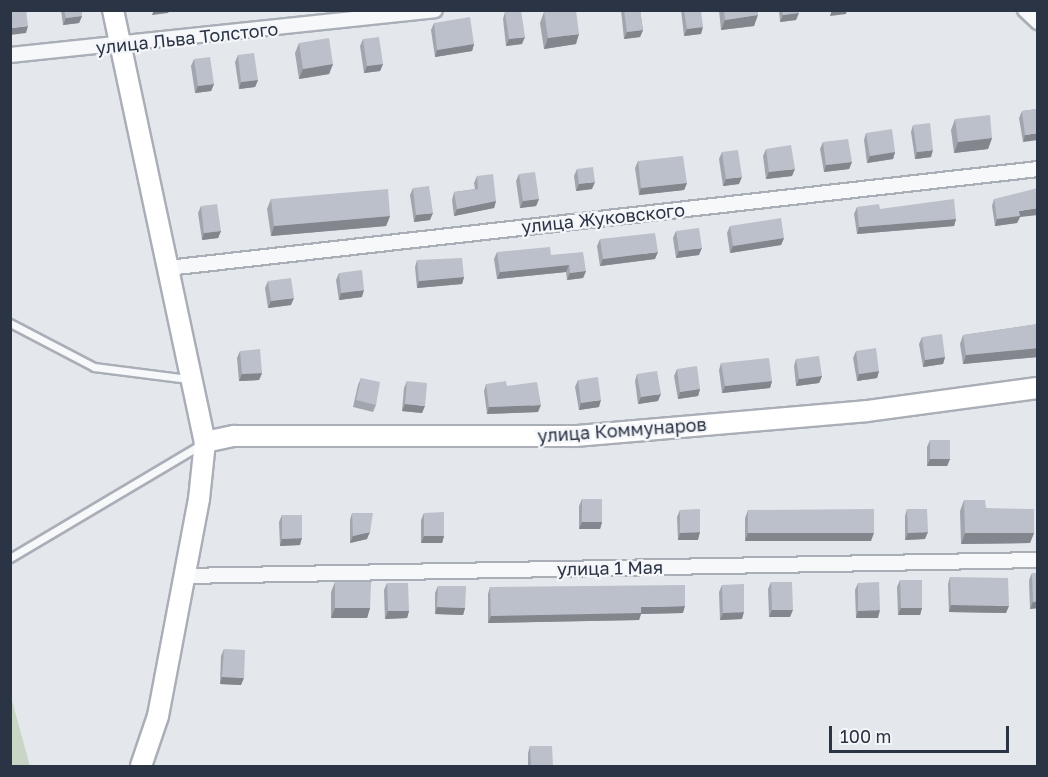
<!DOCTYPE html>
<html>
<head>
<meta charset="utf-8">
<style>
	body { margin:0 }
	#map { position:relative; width:1048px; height:777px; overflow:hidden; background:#e4e7ec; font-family:"Golos Text",sans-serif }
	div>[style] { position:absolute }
	.green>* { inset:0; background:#c9d6c5 }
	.roads { filter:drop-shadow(2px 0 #a9aeb7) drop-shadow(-2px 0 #a9aeb7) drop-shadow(0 2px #a9aeb7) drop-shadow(0 -2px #a9aeb7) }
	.lane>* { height:7px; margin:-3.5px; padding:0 3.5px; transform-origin:3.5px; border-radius:3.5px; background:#f7f8fa }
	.street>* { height:14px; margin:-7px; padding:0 7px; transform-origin:7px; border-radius:7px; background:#f7f8fa }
	.secondary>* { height:20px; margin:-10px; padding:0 10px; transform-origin:10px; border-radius:10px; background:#fff }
	.wall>* { inset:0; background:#a1a5ae }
	.shaded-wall>* { inset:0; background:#83868d }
	.building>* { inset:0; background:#bbc0ca }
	span { translate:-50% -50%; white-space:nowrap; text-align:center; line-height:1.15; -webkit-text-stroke:4.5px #f4f6f9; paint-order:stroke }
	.street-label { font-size:18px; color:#2b3445 }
	.frame { position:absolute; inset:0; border:12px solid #2b3445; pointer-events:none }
	.scale { position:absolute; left:829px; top:726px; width:180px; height:27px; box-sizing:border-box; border:3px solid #2b3445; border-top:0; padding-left:8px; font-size:18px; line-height:21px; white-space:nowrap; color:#2b3445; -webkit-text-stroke:4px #f4f6f9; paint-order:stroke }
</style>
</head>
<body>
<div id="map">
	<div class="green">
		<i style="clip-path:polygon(10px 697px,11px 697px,30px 766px,11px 766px)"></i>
	</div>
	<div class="roads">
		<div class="lane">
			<i style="left:10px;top:323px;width:95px;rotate:27.6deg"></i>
			<i style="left:94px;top:367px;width:95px;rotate:7.3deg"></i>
			<i style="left:10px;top:558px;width:221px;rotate:-30.7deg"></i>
		</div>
		<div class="street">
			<i style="left:1025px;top:10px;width:18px;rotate:43deg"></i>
			<i style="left:10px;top:55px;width:427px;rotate:-6deg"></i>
			<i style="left:168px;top:268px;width:876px;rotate:-6.49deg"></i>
			<i style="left:183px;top:576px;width:855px;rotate:-1.07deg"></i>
		</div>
		<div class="secondary">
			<i style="left:113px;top:10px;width:442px;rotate:78deg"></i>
			<i style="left:205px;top:442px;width:57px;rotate:96deg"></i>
			<i style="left:199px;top:499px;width:221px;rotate:100.7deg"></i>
			<i style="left:158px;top:716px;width:53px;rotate:108.8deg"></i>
			<i style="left:205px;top:442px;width:30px;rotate:-12deg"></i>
			<i style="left:234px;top:436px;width:342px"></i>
			<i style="left:576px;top:436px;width:292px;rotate:-4.9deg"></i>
			<i style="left:867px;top:411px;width:173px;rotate:-7.7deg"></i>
		</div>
	</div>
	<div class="wall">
		<i style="clip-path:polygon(61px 10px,81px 10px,82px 16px,79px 23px,63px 25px)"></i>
		<i style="clip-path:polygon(621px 10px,640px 10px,643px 30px,640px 37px,624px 39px)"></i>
		<i style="clip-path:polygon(681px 10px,701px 10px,701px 34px,684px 36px)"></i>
		<i style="clip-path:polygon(719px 10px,758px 10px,754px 26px,721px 30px)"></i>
		<i style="clip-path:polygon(779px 10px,799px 10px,796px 20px,780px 22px)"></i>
		<i style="clip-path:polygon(505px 12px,522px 44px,506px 46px,503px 19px)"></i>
		<i style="clip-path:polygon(544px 12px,576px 44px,544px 49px,540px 23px)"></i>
		<i style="clip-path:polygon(434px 23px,474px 44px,472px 51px,435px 57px,431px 30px)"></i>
		<i style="clip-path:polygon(363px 39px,383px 64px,380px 71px,364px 73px,360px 46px)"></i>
		<i style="clip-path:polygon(299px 43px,333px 64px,329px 74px,299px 79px,295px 53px)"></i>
		<i style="clip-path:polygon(238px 55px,258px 80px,255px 87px,239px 89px,235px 62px)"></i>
		<i style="clip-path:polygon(194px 59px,214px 84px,211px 91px,195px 93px,191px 66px)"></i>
		<i style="clip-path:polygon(1037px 109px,1023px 142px,1019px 118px,1022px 111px)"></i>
		<i style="clip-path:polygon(955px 119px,992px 138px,988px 149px,954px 153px,951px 130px)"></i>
		<i style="clip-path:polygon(913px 125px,931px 157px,915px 159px,911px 132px)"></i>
		<i style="clip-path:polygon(866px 133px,895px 152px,893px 159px,867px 163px,864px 140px)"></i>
		<i style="clip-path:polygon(823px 142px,852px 162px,849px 169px,824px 172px,820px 149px)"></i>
		<i style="clip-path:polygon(766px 149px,792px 176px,766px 179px,763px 156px)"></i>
		<i style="clip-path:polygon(722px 152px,739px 184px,723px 186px,719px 159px)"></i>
		<i style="clip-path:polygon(638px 161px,687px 183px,684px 190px,639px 195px,635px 168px)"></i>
		<i style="clip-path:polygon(577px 169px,592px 189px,576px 191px,574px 176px)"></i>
		<i style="clip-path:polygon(519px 174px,539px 199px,536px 206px,520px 208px,516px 181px)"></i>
		<i style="clip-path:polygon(477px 176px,496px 201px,494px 208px,454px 216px,452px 200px,454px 192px,475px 189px,474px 183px)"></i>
		<i style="clip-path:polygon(413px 188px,430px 220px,414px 222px,410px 195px)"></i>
		<i style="clip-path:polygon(271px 199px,390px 216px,386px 226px,271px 236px,267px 209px)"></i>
		<i style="clip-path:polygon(994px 199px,1020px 217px,1017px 223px,995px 226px,992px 206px)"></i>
		<i style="clip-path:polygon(201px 206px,221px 231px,218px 238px,202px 240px,198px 213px)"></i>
		<i style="clip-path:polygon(857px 207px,880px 209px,956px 219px,954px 226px,857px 234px,854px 214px)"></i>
		<i style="clip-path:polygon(730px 226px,784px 238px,781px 245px,730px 253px,727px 233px)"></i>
		<i style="clip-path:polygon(676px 231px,699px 255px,676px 258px,673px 238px)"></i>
		<i style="clip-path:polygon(600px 239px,655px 259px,600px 266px,597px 246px)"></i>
		<i style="clip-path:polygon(497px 252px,551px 255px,586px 271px,583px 278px,567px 280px,566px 272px,497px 279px,494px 259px)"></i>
		<i style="clip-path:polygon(417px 260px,464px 277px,462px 284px,417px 288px,415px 267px)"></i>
		<i style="clip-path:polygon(339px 273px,362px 297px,339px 300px,336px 280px)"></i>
		<i style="clip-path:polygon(268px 281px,291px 305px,268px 308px,265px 288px)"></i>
		<i style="clip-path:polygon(1038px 324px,1038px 357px,963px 364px,960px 344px,963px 335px)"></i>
		<i style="clip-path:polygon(922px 337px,945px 357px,943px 364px,923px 367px,919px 344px)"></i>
		<i style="clip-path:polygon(240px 351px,262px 373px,259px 380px,239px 381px,237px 358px)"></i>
		<i style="clip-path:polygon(856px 351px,879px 371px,877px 378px,857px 381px,853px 358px)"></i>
		<i style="clip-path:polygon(796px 359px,822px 376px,819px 383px,796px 386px,794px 366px)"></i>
		<i style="clip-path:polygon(721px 363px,772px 381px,770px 388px,722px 393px,719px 370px)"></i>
		<i style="clip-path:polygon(677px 369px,700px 389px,698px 396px,678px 399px,674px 376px)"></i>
		<i style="clip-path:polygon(637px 374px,658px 401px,638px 404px,635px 381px)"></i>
		<i style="clip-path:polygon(361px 378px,376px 405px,373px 412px,353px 407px,358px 385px)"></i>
		<i style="clip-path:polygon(578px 380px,599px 407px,579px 410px,575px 387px)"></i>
		<i style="clip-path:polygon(407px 381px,422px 413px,402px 411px,404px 388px)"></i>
		<i style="clip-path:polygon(486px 384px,507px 386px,538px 412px,487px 414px,484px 391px)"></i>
		<i style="clip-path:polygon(930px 440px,950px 459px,947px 466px,927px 466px,927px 447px)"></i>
		<i style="clip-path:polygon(582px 499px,602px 522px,600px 529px,579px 529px,579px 506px)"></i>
		<i style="clip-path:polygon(964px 500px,986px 508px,1034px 533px,1030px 543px,961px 544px,960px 511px)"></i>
		<i style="clip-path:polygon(907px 509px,925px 539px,905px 540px,905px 516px)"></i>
		<i style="clip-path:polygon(680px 510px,698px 540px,678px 540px,677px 517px)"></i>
		<i style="clip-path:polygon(748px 510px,871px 541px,745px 541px,745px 518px)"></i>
		<i style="clip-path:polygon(352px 513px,367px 539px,350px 543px,350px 520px)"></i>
		<i style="clip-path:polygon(424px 513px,444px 536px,442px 543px,421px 543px,421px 520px)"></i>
		<i style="clip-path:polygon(282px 515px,300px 545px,280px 546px,279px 522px)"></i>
		<i style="clip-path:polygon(1032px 573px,1038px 608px,1030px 609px,1029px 580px)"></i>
		<i style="clip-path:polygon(950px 577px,1006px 613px,949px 612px,948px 584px)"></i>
		<i style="clip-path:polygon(900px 580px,922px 608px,920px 615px,898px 615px,897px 587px)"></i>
		<i style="clip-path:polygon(335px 582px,370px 608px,367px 618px,331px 618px,331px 592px)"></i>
		<i style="clip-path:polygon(771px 582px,790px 617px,769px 617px,768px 589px)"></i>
		<i style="clip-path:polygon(387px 583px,409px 611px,407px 618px,385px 619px,384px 590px)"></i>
		<i style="clip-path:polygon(858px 583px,878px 618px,856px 618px,855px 590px)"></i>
		<i style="clip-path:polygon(722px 585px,742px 619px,720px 620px,719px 592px)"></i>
		<i style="clip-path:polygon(438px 586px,465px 608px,463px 615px,435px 614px,435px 593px)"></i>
		<i style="clip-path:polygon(490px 587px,683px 613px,641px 614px,639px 620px,488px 623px,488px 594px)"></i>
		<i style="clip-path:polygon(224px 649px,241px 685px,220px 684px,221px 656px)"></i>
		<i style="clip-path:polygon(1038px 685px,1038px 711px,1036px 711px,1036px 690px)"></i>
		<i style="clip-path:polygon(530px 746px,553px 766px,528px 766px,528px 753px)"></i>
	</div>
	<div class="shaded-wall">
		<i style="clip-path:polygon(154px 10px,170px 10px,168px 13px,152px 15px)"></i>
		<i style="clip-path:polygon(832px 10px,847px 10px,846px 14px,830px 16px)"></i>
		<i style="clip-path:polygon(799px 13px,796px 20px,780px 22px,783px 15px)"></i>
		<i style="clip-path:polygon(758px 15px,754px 26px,721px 30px,725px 20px)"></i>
		<i style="clip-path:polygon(82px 16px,79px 23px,63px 25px,66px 18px)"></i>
		<i style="clip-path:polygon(28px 26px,26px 33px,10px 35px,12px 28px)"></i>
		<i style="clip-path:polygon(703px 27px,701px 34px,684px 36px,687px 29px)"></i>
		<i style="clip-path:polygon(643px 30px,640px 37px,624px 39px,627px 32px)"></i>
		<i style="clip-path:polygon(579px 34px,576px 44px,544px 49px,548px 38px)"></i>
		<i style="clip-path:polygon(525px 37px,522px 44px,506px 46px,509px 39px)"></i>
		<i style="clip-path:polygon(474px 44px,472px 51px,435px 57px,437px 50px)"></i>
		<i style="clip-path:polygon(333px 64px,329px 74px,299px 79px,303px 69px)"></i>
		<i style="clip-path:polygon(383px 64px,380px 71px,364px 73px,367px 66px)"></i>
		<i style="clip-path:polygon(258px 80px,255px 87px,239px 89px,241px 82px)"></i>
		<i style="clip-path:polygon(214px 84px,211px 91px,195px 93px,198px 86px)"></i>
		<i style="clip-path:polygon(1038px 133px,1038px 140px,1023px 142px,1025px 135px)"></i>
		<i style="clip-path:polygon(992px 138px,988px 149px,954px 153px,958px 142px)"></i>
		<i style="clip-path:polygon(933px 150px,931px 157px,915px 159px,917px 152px)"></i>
		<i style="clip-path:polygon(895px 152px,893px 159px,867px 163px,870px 156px)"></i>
		<i style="clip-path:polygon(852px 162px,849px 169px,824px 172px,826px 165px)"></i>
		<i style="clip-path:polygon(795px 169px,792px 176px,766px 179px,769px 172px)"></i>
		<i style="clip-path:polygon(742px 177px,739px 184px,723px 186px,726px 179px)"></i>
		<i style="clip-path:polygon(595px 182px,592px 189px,576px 191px,579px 184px)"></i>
		<i style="clip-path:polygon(687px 183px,684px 190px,639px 195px,641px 188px)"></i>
		<i style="clip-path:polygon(539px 199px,536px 206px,520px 208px,523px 201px)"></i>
		<i style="clip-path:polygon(496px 201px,494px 208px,454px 216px,457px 209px)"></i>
		<i style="clip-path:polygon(1038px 208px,1038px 215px,1020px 217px,1017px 223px,995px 226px,997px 219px,1019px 211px)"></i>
		<i style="clip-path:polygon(433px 213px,430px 220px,414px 222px,416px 215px)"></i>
		<i style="clip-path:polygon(390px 216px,386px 226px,271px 236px,274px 226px)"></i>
		<i style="clip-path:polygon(956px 219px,954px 226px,857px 234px,859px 227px)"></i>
		<i style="clip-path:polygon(221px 231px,218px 238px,202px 240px,204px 233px)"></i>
		<i style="clip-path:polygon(784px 238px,781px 245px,730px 253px,733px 246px)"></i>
		<i style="clip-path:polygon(702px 248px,699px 255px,676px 258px,679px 251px)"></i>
		<i style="clip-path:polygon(658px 252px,655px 259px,600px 266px,603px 259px)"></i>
		<i style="clip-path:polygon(569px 265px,566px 272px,497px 279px,500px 272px)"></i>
		<i style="clip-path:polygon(586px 271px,583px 278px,567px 280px,570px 273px)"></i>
		<i style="clip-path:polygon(464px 277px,462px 284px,417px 288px,419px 281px)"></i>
		<i style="clip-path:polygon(364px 290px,362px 297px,339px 300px,341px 293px)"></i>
		<i style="clip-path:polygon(294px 298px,291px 305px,268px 308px,271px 301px)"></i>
		<i style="clip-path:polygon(1038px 348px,1038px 357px,963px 364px,966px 355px)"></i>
		<i style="clip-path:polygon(945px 357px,943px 364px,923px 367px,925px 360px)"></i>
		<i style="clip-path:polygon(879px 371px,877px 378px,857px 381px,859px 374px)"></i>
		<i style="clip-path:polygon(262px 373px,259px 380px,239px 381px,242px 374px)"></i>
		<i style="clip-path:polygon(822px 376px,819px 383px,796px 386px,799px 379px)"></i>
		<i style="clip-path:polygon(772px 381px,770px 388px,722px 393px,725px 386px)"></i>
		<i style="clip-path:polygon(700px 389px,698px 396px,678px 399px,680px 392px)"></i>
		<i style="clip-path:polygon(661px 394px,658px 401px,638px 404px,641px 397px)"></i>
		<i style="clip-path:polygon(601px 400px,599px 407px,579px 410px,581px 403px)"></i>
		<i style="clip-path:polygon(405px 404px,425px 406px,422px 413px,402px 411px)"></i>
		<i style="clip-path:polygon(541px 405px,538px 412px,487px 414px,489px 407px)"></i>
		<i style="clip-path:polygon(930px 459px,950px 459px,947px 466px,927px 466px)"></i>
		<i style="clip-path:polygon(582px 522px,602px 522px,600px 529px,579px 529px)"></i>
		<i style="clip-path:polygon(370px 532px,367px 539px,350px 543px,353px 536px)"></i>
		<i style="clip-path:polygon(700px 532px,698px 540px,678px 540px,680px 533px)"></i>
		<i style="clip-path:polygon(928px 532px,925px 539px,905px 540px,908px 533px)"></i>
		<i style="clip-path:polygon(748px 533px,874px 533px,871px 541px,745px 541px)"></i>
		<i style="clip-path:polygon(965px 533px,1034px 533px,1030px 543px,961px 544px)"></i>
		<i style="clip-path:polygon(424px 536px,444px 536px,442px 543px,421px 543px)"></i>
		<i style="clip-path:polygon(302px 538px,300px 545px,280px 546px,282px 539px)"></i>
		<i style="clip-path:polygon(1038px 601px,1038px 608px,1030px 609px,1033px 602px)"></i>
		<i style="clip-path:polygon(951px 605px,1009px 606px,1006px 613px,949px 612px)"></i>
		<i style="clip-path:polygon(685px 606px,683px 613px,641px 614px,639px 620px,488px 623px,491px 616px,641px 607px)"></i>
		<i style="clip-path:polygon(437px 607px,465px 608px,463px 615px,435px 614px)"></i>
		<i style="clip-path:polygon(335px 608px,370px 608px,367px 618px,331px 618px)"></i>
		<i style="clip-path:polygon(901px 608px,922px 608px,920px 615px,898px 615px)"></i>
		<i style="clip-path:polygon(772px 610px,793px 610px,790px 617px,769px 617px)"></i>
		<i style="clip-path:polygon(880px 610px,878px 618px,856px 618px,858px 611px)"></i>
		<i style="clip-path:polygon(388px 611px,409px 611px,407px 618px,385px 619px)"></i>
		<i style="clip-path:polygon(744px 612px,742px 619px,720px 620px,723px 613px)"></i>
		<i style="clip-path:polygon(222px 677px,244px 678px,241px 685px,220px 684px)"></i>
	</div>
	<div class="building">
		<i style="clip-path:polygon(10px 10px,26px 10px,28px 26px,12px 28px)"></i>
		<i style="clip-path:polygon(64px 10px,81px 10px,82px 16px,66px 18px)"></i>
		<i style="clip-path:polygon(521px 10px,525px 37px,509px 39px,505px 12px)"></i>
		<i style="clip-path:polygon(558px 10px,576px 10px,579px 34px,548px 38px,544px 12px)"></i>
		<i style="clip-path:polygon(624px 10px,640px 10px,643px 30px,627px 32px)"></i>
		<i style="clip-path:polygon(684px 10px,701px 10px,703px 27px,687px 29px)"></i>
		<i style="clip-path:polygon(724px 10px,758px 10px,758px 15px,725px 20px)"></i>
		<i style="clip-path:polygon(782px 10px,799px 10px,799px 13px,783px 15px)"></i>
		<i style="clip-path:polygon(470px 17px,474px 44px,437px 50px,434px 23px)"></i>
		<i style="clip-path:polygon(379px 37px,383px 64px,367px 66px,363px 39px)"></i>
		<i style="clip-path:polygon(329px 38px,333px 64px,303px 69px,299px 43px)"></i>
		<i style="clip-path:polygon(254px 53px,258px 80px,241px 82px,238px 55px)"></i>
		<i style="clip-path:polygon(210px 57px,214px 84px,198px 86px,194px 59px)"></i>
		<i style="clip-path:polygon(1037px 109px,1038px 133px,1025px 135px,1022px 111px)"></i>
		<i style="clip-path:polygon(990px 115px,992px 138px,958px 142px,955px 119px)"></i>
		<i style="clip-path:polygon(930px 123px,933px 150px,917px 152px,913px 125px)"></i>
		<i style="clip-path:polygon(892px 129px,895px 152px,870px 156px,866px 133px)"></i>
		<i style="clip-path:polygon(848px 139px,852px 162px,826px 165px,823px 142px)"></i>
		<i style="clip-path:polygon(791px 145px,795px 169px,769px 172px,766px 149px)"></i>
		<i style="clip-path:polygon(738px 150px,742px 177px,726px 179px,722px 152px)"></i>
		<i style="clip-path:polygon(683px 156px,687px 183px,641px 188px,638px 161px)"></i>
		<i style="clip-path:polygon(593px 167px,595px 182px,579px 184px,577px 169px)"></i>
		<i style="clip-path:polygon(535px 172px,539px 199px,523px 201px,519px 174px)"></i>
		<i style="clip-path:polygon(493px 174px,496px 201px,457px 209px,454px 192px,478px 189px,477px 176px)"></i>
		<i style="clip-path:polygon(429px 186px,433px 213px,416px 215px,413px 188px)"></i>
		<i style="clip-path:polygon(1038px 188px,1038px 208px,1019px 211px,1020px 216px,997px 219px,994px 199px)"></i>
		<i style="clip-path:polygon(388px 189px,390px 216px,274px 226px,271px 199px)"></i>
		<i style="clip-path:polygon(954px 199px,956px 219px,859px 227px,857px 207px,879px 204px,880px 209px)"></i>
		<i style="clip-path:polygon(217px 204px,221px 231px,204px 233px,201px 206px)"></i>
		<i style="clip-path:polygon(781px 218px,784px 238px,733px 246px,730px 226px)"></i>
		<i style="clip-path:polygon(699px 228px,702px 248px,679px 251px,676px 231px)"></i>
		<i style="clip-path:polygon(655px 233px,658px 252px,603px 259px,600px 239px)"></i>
		<i style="clip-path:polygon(550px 247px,551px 255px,583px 252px,586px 271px,570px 273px,569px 265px,500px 272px,497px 252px)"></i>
		<i style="clip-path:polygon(462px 258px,464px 277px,419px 281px,417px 260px)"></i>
		<i style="clip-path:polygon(362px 270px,364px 290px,341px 293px,339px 273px)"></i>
		<i style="clip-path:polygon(291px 278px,294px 298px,271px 301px,268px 281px)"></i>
		<i style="clip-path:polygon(1038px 324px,1038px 348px,966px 355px,963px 335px)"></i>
		<i style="clip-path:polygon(942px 334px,945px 357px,925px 360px,922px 337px)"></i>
		<i style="clip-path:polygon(876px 348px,879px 371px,859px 374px,856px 351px)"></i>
		<i style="clip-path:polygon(260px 349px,262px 373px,242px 374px,240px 351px)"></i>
		<i style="clip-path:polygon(819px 356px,822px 376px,799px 379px,796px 359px)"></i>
		<i style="clip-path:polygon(769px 358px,772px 381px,725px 386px,721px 363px)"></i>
		<i style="clip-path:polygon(697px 366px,700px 389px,680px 392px,677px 369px)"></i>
		<i style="clip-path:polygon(657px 371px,661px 394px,641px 397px,637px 374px)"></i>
		<i style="clip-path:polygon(598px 377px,601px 400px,581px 403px,578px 380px)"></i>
		<i style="clip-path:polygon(361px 378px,380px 382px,376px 405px,356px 400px)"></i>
		<i style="clip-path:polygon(407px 381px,427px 383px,425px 406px,405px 404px)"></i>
		<i style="clip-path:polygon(506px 381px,507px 386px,537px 382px,541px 405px,489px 407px,486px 384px)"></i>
		<i style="clip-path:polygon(930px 440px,950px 440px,950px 459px,930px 459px)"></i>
		<i style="clip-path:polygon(582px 499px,602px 499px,602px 522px,582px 522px)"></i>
		<i style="clip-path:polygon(964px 500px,985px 500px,986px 508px,1034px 509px,1034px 533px,965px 533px)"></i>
		<i style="clip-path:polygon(700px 509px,700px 532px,680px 533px,680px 510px)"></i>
		<i style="clip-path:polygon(874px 509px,874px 533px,748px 533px,748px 510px)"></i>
		<i style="clip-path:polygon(907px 509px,927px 509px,928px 532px,908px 533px)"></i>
		<i style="clip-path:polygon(444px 512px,444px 536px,424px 536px,424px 513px)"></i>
		<i style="clip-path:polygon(352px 513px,373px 513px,370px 532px,353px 536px)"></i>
		<i style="clip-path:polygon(282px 515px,302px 515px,302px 538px,282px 539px)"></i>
		<i style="clip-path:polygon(1032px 573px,1038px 573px,1038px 601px,1033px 602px)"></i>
		<i style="clip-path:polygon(950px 577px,1008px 578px,1009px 606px,951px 605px)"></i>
		<i style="clip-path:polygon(900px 580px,922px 580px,922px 608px,901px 608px)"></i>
		<i style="clip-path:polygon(335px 582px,371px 582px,370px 608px,335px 608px)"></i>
		<i style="clip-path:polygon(771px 582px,792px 582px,793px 610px,772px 610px)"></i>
		<i style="clip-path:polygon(879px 582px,880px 610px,858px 611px,858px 583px)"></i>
		<i style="clip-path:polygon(387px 583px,408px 583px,409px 611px,388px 611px)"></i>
		<i style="clip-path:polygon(744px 584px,744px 612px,723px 613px,722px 585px)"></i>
		<i style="clip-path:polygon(685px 585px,685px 606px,641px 607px,641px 613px,491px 616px,490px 587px)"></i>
		<i style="clip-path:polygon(438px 586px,466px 586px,465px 608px,437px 607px)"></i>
		<i style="clip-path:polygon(224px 649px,245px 650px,244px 678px,222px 677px)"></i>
		<i style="clip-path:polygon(530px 746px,552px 746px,553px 766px,531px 766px)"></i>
	</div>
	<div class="street-label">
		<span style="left:187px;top:38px;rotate:-6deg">улица Льва Толстого</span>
		<span style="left:603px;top:218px;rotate:-6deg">улица Жуковского</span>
		<span style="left:622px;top:430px;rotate:-4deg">улица Коммунаров</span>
		<span style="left:610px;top:568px;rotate:-1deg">улица 1 Мая</span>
	</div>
	<div class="frame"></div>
	<div class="scale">100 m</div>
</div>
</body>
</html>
